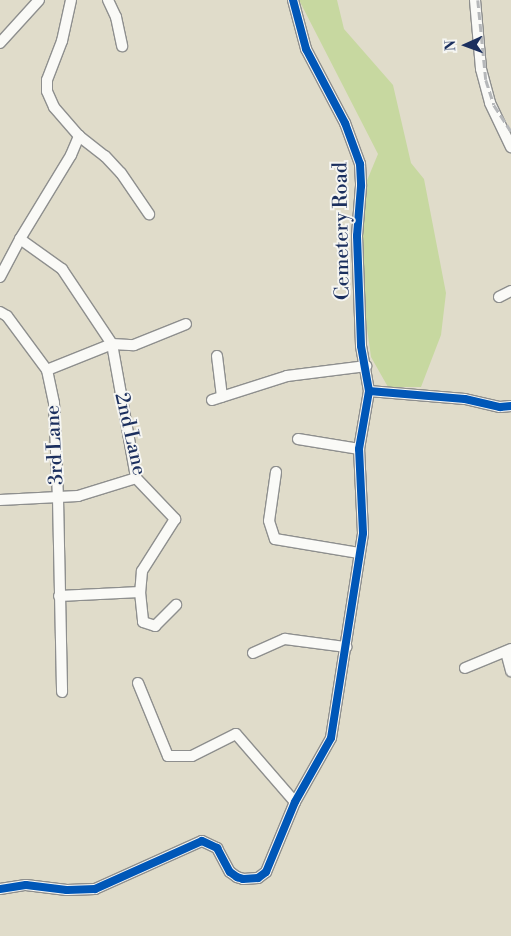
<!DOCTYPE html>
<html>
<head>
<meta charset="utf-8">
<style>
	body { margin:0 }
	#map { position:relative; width:511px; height:936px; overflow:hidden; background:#e0dcca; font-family:"Libre Bodoni",serif }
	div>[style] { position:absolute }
	.green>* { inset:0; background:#c7d8a0 }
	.roads { filter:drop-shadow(1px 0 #8e8f8e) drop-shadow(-1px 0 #8e8f8e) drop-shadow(0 1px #8e8f8e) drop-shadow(0 -1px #8e8f8e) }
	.minor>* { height:10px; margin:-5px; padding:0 5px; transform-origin:5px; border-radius:5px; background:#fafaf7 }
	.rail>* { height:2.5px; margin-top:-1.25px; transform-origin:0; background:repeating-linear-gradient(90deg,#b5b7b9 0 8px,transparent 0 12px) }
	.cycleway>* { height:8px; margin:-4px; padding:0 4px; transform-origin:4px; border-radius:4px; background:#0057b8 }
	span { translate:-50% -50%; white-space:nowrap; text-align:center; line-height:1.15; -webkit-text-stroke:4px #f6f6f2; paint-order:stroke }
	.street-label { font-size:20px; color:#1b2f5e }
	.north { position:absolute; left:441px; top:20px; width:50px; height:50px; -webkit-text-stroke:4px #f6f6f2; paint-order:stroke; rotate:268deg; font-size:14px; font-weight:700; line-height:20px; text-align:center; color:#1b2f5e }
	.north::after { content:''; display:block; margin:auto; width:18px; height:22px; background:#1b2f5e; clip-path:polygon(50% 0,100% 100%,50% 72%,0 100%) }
</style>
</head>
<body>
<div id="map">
	<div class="green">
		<i style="clip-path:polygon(299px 0,337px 0,344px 29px,393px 85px,411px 163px,424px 179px,446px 293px,441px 335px,421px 387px,388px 387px,371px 357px,359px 271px,356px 207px,378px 154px)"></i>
	</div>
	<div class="roads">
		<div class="minor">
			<i style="left:108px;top:0;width:19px;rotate:65deg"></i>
			<i style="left:116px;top:17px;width:30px;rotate:78deg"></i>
			<i style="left:293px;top:0;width:51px;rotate:75.1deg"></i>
			<i style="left:306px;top:49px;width:84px;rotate:62.2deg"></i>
			<i style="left:345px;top:123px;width:44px;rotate:69.9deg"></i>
			<i style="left:360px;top:164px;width:22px;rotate:87deg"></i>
			<i style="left:361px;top:186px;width:50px;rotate:94.6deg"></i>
			<i style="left:357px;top:236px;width:110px;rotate:87.9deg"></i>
			<i style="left:361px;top:346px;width:46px;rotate:79.9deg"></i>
			<i style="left:369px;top:391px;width:96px;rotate:4.8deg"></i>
			<i style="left:465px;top:399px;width:36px;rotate:13deg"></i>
			<i style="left:500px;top:407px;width:11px;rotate:-5deg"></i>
			<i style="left:475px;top:0;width:69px;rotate:85deg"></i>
			<i style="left:481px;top:69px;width:35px;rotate:75deg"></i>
			<i style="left:490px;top:103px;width:49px;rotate:64.5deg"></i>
			<i style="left:0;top:43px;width:58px;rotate:-47.8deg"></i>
			<i style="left:79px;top:136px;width:33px;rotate:38deg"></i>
			<i style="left:105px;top:156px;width:23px;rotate:47deg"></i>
			<i style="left:121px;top:173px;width:50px;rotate:55.7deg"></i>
			<i style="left:20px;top:239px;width:52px;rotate:35.5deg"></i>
			<i style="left:62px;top:269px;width:90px;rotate:56.3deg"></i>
			<i style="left:112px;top:344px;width:136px;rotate:79.8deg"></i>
			<i style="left:136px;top:478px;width:57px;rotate:46.4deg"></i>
			<i style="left:175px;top:519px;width:62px;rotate:122.4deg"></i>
			<i style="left:142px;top:571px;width:21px;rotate:95deg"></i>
			<i style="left:140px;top:592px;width:81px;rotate:177.2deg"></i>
			<i style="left:0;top:277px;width:43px;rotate:-62.2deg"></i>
			<i style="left:20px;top:239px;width:98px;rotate:-58.7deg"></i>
			<i style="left:71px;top:155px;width:21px;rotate:-67deg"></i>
			<i style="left:79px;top:136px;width:38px;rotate:-131deg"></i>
			<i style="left:54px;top:107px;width:17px;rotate:-114deg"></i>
			<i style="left:47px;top:91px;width:11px;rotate:-90deg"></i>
			<i style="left:47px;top:80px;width:42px;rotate:-69deg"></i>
			<i style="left:62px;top:41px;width:42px;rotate:-77.6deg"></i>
			<i style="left:499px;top:297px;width:13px;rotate:-27deg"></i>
			<i style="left:0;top:312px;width:8px;rotate:30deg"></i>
			<i style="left:7px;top:316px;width:67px;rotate:53.5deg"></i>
			<i style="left:47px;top:370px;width:34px;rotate:78deg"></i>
			<i style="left:54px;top:403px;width:95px;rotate:87.6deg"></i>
			<i style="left:58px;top:498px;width:194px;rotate:88.8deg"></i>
			<i style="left:217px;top:356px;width:41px;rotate:83deg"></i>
			<i style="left:47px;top:370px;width:70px;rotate:-21.8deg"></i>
			<i style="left:112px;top:344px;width:22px;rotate:3deg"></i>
			<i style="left:134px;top:345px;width:56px;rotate:-22deg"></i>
			<i style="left:212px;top:400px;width:79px;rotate:-17.7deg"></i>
			<i style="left:287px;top:376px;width:80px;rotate:-7.2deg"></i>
			<i style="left:298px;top:439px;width:62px;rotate:9.3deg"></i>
			<i style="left:276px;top:472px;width:49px;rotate:98.1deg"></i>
			<i style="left:269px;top:521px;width:19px;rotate:72deg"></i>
			<i style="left:275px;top:539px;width:85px;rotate:9.5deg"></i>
			<i style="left:0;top:500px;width:78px;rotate:-2.9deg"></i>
			<i style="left:78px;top:496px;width:61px;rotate:-17.2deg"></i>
			<i style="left:140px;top:592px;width:30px;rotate:84deg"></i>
			<i style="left:143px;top:622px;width:13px;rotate:18deg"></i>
			<i style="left:155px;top:626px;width:30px;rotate:-45deg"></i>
			<i style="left:506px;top:652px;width:20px;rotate:75deg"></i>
			<i style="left:253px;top:653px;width:35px;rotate:-24deg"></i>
			<i style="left:285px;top:639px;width:62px;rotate:7.5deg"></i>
			<i style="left:465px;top:668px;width:50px;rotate:-22.4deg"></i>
			<i style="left:138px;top:683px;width:79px;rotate:67.7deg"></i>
			<i style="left:168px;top:756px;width:24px"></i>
			<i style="left:192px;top:756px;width:49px;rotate:-26.6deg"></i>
			<i style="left:236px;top:734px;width:90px;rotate:49.1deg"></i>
			<i style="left:0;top:889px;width:26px;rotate:-9deg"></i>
			<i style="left:26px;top:885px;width:41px;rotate:7deg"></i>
			<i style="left:67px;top:890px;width:28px;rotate:-2deg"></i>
			<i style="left:95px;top:889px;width:117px;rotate:-24.2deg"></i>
			<i style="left:202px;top:841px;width:17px;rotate:25deg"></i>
			<i style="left:217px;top:848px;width:27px;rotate:62deg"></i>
			<i style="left:230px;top:872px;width:9px;rotate:36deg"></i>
			<i style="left:237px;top:877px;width:6px;rotate:18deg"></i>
			<i style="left:243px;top:879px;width:15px;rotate:-4deg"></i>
			<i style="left:258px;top:878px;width:10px;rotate:-37deg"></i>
			<i style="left:266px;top:872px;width:76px;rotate:-67.5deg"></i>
			<i style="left:295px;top:802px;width:73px;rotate:-60.6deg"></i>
			<i style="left:331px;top:738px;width:207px;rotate:-81.1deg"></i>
			<i style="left:363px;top:533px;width:84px;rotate:-92.7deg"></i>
			<i style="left:359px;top:449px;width:59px;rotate:-80.2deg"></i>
		</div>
	</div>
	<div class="rail">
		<i style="left:478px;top:0;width:80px;rotate:84.3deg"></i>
		<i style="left:486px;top:80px;width:26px;rotate:72deg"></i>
		<i style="left:494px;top:105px;width:31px;rotate:57deg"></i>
	</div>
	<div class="cycleway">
		<i style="left:293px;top:0;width:51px;rotate:75.1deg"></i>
		<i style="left:306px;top:49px;width:84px;rotate:62.2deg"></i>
		<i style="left:345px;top:123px;width:44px;rotate:69.9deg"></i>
		<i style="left:360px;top:164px;width:22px;rotate:87deg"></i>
		<i style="left:361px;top:186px;width:50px;rotate:94.6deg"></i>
		<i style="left:357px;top:236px;width:110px;rotate:87.9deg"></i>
		<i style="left:361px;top:346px;width:46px;rotate:79.9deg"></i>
		<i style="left:369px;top:391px;width:96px;rotate:4.8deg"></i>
		<i style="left:465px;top:399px;width:36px;rotate:13deg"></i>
		<i style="left:500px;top:407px;width:11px;rotate:-5deg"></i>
		<i style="left:0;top:889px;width:26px;rotate:-9deg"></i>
		<i style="left:26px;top:885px;width:41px;rotate:7deg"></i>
		<i style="left:67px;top:890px;width:28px;rotate:-2deg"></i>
		<i style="left:95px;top:889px;width:117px;rotate:-24.2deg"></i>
		<i style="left:202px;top:841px;width:17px;rotate:25deg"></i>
		<i style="left:217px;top:848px;width:27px;rotate:62deg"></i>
		<i style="left:230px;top:872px;width:9px;rotate:36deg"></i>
		<i style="left:237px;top:877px;width:6px;rotate:18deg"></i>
		<i style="left:243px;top:879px;width:15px;rotate:-4deg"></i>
		<i style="left:258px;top:878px;width:10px;rotate:-37deg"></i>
		<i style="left:266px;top:872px;width:76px;rotate:-67.5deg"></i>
		<i style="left:295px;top:802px;width:73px;rotate:-60.6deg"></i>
		<i style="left:331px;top:738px;width:207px;rotate:-81.1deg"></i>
		<i style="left:363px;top:533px;width:84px;rotate:-92.7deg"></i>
		<i style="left:359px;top:449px;width:59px;rotate:-80.2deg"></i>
	</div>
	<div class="street-label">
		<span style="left:342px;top:231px;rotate:-91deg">Cemetery Road</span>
		<span style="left:130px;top:434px;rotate:77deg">2nd Lane</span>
		<span style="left:55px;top:445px;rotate:-93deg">3rd Lane</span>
	</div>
	<div class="north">N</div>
</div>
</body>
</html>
